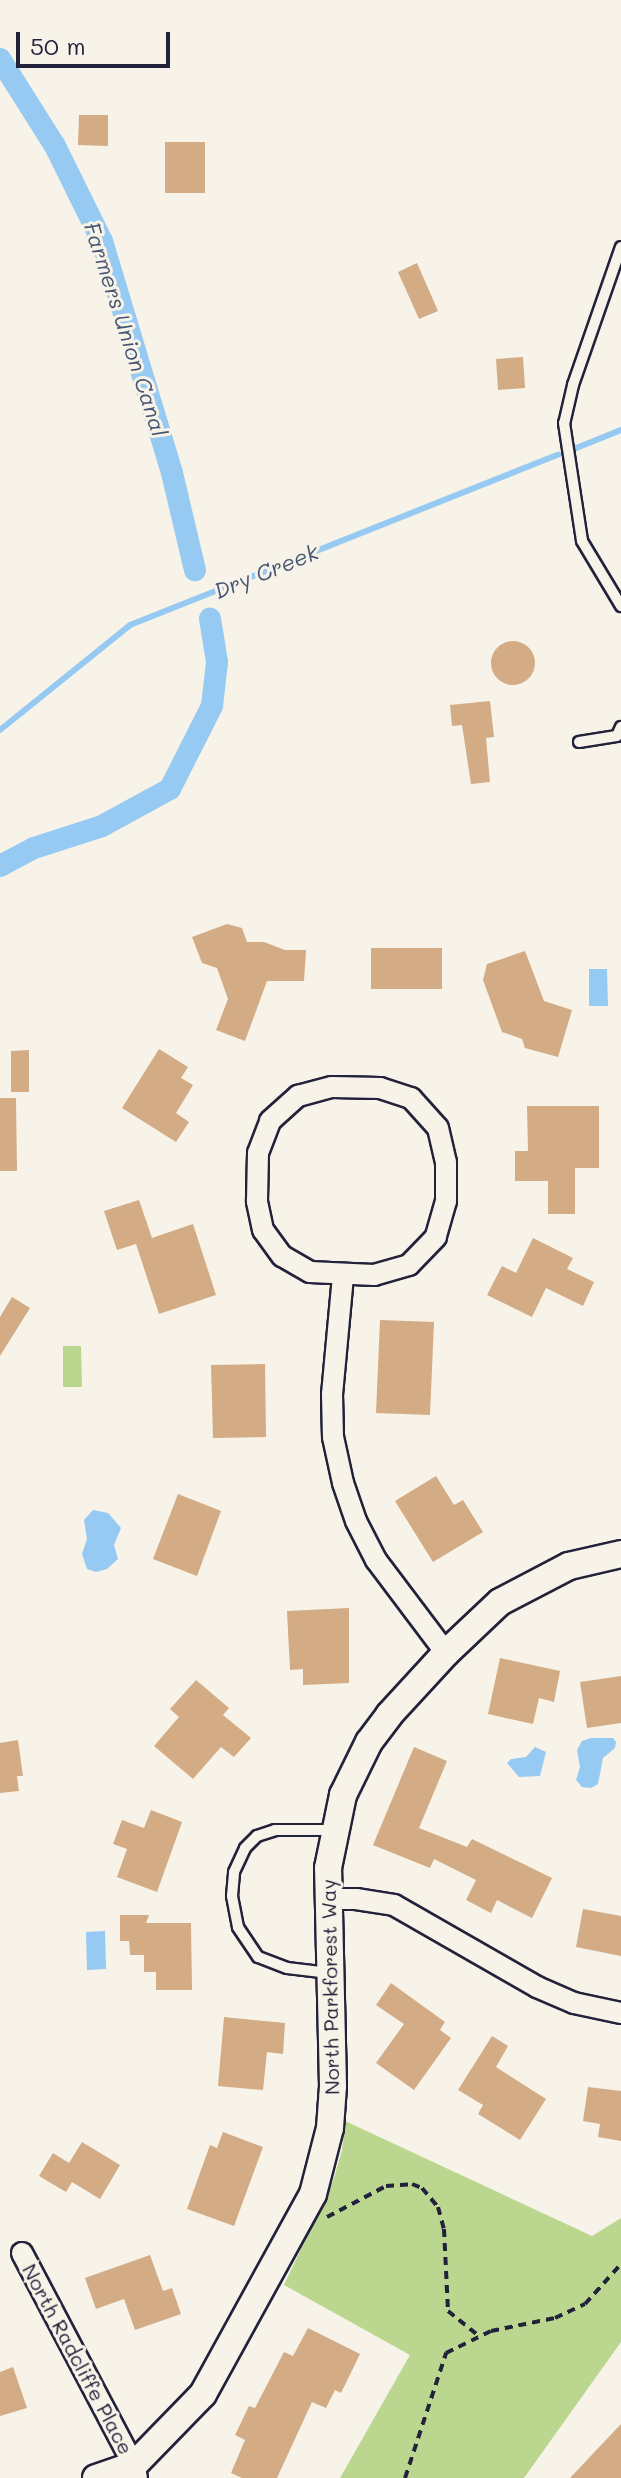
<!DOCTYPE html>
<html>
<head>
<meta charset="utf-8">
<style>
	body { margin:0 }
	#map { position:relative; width:621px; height:2478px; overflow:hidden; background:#f7f3e8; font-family:Mali,sans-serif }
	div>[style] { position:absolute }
	.green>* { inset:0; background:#bbd78f }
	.water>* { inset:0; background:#96caf3 }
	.stream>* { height:6px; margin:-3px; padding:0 3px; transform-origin:3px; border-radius:3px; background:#96caf3 }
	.canal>* { height:22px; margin:-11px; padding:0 11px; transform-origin:11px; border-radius:11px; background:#96caf3 }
	.building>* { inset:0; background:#d3ab85 }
	.round { border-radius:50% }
	.path>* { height:4px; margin-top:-2px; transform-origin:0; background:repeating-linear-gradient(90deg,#22223b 0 8px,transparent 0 14px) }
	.roads { filter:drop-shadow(2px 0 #22223b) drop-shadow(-2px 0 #22223b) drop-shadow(0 2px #22223b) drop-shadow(0 -2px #22223b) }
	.service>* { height:10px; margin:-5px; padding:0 5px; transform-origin:5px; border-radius:5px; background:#f7f3e8 }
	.minor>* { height:20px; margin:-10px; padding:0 10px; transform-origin:10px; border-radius:10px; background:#f7f3e8 }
	.tertiary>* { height:26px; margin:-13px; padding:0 13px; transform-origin:13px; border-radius:13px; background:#f7f3e8 }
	span { translate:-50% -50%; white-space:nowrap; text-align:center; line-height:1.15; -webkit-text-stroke:6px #f7f3e8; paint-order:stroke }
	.street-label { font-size:20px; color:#22223b }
	.water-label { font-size:22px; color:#455472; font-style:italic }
	.scale { position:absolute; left:16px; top:32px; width:154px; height:36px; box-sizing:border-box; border:4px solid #22223b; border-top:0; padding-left:10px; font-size:24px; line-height:28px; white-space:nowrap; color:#22223b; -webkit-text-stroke:6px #f7f3e8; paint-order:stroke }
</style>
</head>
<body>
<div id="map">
	<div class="green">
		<i style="clip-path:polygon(63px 1346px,81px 1346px,82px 1387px,63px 1387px)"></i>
		<i style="clip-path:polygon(345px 2121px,592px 2236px,621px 2218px,621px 2342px,524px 2478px,340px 2478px,410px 2355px,284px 2285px,333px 2181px,342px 2150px)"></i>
	</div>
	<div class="water">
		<i style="clip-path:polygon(589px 969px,607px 969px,608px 1006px,589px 1006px)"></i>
		<i style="clip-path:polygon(93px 1510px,108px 1513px,121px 1528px,114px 1545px,118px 1559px,107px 1569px,96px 1572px,87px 1569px,82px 1554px,87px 1539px,84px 1520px)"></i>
		<i style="clip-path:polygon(591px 1738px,613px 1738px,616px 1742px,615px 1748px,603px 1758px,598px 1784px,591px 1788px,582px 1787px,576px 1780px,580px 1767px,577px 1750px,582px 1741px)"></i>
		<i style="clip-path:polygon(535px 1747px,546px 1752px,540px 1776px,519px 1777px,507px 1763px,511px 1759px,526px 1757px)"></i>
		<i style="clip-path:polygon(105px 1931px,106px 1969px,87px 1970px,86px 1932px)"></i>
	</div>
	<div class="stream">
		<i style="left:574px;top:449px;width:51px;rotate:-22deg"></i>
		<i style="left:0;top:730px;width:167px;rotate:-38.9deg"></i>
		<i style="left:130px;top:625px;width:461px;rotate:-21.7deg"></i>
	</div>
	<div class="canal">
		<i style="left:0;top:59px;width:103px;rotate:57.7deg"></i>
		<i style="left:55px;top:146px;width:106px;rotate:63.7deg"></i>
		<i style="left:102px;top:241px;width:242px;rotate:73.2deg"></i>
		<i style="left:172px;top:473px;width:100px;rotate:76.7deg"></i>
		<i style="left:0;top:866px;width:38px;rotate:-28deg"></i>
		<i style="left:34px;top:848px;width:71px;rotate:-17.9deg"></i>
		<i style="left:102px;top:826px;width:77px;rotate:-28.6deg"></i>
		<i style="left:170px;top:789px;width:93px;rotate:-63.2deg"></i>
		<i style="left:212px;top:706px;width:44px;rotate:-83.5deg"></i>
		<i style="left:217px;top:662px;width:44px;rotate:-99.2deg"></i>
	</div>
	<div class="building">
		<i style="clip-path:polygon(79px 115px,108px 115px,108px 146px,78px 145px)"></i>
		<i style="clip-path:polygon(165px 142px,205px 142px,205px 193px,165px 193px)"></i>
		<i style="clip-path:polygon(417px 263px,438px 311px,419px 319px,398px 272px)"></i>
		<i style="clip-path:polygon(523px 357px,525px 388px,498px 390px,496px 359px)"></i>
		<i class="round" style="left:491px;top:641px;width:44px;height:44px"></i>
		<i style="clip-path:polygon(490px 701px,494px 737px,486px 738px,490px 782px,471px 784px,462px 725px,452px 726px,450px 705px)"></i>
		<i style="clip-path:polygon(227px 924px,242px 928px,247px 942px,264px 942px,285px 950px,306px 950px,304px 981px,267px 981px,245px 1041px,216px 1030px,228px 999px,217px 968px,202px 963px,192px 937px)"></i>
		<i style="clip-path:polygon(371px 948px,442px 948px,442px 989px,371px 989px)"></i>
		<i style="clip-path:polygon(525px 951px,544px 1001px,572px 1010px,558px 1057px,525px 1048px,522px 1039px,502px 1032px,483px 980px,487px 964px)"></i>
		<i style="clip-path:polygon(159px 1049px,188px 1067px,181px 1078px,193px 1085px,176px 1113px,189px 1122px,176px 1142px,122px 1108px)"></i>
		<i style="clip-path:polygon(29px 1050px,29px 1092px,11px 1092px,11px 1051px)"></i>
		<i style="clip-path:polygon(0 1098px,16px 1098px,17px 1171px,0 1171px)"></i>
		<i style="clip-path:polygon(527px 1106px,599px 1106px,599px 1168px,575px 1168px,575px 1214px,548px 1214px,548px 1181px,515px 1181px,515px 1151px,528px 1151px)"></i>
		<i style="clip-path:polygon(139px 1200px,152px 1238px,193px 1224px,216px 1295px,159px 1314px,136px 1244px,117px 1250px,104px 1211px)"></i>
		<i style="clip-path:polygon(533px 1238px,573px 1258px,567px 1269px,594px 1282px,583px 1306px,546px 1288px,532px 1317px,487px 1295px,502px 1266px,516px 1273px)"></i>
		<i style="clip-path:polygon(12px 1297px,30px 1308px,0 1356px,0 1317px)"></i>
		<i style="clip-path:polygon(380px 1320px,434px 1322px,430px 1415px,376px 1413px)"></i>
		<i style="clip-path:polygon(265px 1364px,266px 1437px,213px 1438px,211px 1365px)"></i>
		<i style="clip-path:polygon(436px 1476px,454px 1505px,463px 1500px,483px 1532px,433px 1562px,395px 1501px)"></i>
		<i style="clip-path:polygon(178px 1494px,221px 1511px,197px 1576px,153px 1559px)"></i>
		<i style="clip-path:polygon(349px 1608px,349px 1683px,303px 1685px,303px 1669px,290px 1670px,287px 1611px)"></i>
		<i style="clip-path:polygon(500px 1658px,560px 1671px,554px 1702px,539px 1698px,533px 1724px,488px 1714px)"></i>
		<i style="clip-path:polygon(621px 1676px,621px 1723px,587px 1728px,580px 1682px)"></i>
		<i style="clip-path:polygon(196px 1680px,229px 1708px,223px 1715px,251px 1738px,234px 1757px,221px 1747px,193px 1779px,154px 1746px,179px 1717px,170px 1709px)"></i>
		<i style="clip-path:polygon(18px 1740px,23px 1776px,17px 1776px,19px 1791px,0 1793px,0 1743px)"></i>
		<i style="clip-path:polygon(414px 1747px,447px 1761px,419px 1828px,467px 1847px,472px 1839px,552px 1878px,532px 1918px,497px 1900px,491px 1913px,466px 1900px,476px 1880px,434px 1859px,430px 1868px,373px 1845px)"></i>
		<i style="clip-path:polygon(151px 1810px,182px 1822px,157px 1892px,117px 1877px,127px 1849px,113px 1844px,122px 1820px,144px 1828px)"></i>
		<i style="clip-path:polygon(583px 1909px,621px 1916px,621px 1956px,576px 1947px)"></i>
		<i style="clip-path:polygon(120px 1915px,149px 1915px,146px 1923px,191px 1923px,192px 1990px,156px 1990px,156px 1972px,144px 1972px,144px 1955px,130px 1955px,129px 1941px,120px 1941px)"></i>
		<i style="clip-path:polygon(391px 1983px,445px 2022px,440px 2030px,451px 2038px,414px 2090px,376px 2063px,404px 2024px,376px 2005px)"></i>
		<i style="clip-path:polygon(224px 2017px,285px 2023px,283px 2054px,267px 2052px,263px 2090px,218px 2086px)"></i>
		<i style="clip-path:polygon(492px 2036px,508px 2046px,496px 2067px,546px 2099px,520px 2140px,478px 2114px,483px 2105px,458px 2090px)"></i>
		<i style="clip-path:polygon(588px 2087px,621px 2091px,621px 2141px,598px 2137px,600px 2124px,583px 2121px)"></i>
		<i style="clip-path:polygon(223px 2132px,263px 2147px,234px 2226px,187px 2209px,210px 2145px,217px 2148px)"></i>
		<i style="clip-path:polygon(82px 2142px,120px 2165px,100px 2199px,72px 2182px,66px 2192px,39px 2176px,53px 2153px,69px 2163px)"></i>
		<i style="clip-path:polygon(150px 2255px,163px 2291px,172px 2288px,181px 2314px,135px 2330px,124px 2299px,96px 2309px,85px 2278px)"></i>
		<i style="clip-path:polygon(308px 2328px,360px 2354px,341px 2393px,335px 2390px,326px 2408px,312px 2402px,277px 2478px,242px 2478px,231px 2473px,245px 2440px,235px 2435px,249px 2406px,255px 2408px,284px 2352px,293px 2356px)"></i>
		<i style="clip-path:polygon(13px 2367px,27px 2408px,0 2416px,0 2372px)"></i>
		<i style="clip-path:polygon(621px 2424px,621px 2478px,570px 2478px)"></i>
	</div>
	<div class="path">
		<i style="left:327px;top:2217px;width:67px;rotate:-27.7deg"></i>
		<i style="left:386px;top:2186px;width:26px;rotate:-4deg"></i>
		<i style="left:412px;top:2184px;width:11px;rotate:22deg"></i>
		<i style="left:422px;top:2188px;width:25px;rotate:50deg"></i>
		<i style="left:438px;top:2207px;width:23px;rotate:75deg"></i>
		<i style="left:444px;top:2229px;width:82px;rotate:87.2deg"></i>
		<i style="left:448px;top:2311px;width:40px;rotate:39deg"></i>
		<i style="left:405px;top:2478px;width:132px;rotate:-71.8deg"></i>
		<i style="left:446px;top:2353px;width:50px;rotate:-26.1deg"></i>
		<i style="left:491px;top:2331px;width:65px;rotate:-11.5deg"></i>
		<i style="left:555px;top:2318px;width:33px;rotate:-25deg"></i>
		<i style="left:585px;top:2304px;width:54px;rotate:-48deg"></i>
	</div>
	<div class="roads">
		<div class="service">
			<i style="left:621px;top:247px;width:146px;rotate:109.2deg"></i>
			<i style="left:573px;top:385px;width:39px;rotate:103deg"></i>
			<i style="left:564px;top:423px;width:119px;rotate:81.3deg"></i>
			<i style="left:582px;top:541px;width:76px;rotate:59deg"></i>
			<i style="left:579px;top:742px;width:38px;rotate:-9deg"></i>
			<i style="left:617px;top:736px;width:10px;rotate:-66deg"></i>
			<i style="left:329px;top:1973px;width:42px;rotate:-173.2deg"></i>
			<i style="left:287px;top:1968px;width:31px;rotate:-159deg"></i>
			<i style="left:258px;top:1957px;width:36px;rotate:-124deg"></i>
			<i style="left:238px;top:1927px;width:32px;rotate:-101deg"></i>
			<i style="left:232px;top:1896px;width:24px;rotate:-85deg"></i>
			<i style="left:234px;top:1872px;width:26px;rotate:-65deg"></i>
			<i style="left:245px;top:1848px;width:17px;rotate:-45deg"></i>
			<i style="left:257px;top:1836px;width:19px;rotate:-18deg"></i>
			<i style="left:275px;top:1830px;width:58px"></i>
		</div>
		<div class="minor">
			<i style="left:332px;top:1087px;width:48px;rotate:1.2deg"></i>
			<i style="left:380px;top:1088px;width:33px;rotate:18deg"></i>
			<i style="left:411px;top:1098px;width:40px;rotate:48deg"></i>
			<i style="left:438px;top:1128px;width:35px;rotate:77deg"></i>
			<i style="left:446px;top:1162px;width:39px;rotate:90deg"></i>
			<i style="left:446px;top:1201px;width:37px;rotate:106deg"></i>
			<i style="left:436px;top:1237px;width:39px;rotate:134deg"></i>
			<i style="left:409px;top:1265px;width:36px;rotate:164deg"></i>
			<i style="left:374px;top:1275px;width:64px;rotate:-177.3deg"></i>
			<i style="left:310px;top:1272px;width:32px;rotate:-150deg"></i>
			<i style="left:282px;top:1256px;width:32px;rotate:-126deg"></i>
			<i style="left:263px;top:1230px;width:30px;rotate:-102deg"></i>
			<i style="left:257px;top:1201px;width:48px;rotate:-88.8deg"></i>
			<i style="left:258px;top:1153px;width:34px;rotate:-69deg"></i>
			<i style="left:270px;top:1121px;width:38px;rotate:-42deg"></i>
			<i style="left:298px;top:1096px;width:35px;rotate:-15deg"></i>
			<i style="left:343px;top:1276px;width:119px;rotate:95.3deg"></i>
			<i style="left:332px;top:1394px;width:43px;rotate:88.7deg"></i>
			<i style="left:333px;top:1437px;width:47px;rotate:77.7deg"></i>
			<i style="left:343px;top:1483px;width:40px;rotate:71.1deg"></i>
			<i style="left:356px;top:1521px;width:44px;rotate:62.9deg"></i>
			<i style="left:376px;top:1560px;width:116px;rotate:53deg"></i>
			<i style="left:327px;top:1899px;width:29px"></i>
			<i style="left:356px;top:1899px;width:38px;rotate:9deg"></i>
			<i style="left:394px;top:1905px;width:165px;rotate:29.8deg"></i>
			<i style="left:537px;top:1987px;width:40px;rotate:23.4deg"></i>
			<i style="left:574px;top:2003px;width:48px;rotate:12deg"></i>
			<i style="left:22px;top:2253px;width:240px;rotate:62.2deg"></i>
			<i style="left:134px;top:2465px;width:13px;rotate:77deg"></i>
		</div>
		<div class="tertiary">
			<i style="left:96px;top:2478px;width:40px;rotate:-18.9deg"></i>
			<i style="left:134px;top:2465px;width:99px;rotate:-45.8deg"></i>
			<i style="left:203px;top:2394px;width:228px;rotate:-61.2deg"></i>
			<i style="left:313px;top:2194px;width:68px;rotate:-75.6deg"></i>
			<i style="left:330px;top:2128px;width:42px;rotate:-85.9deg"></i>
			<i style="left:333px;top:2086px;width:218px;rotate:-91.3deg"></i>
			<i style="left:328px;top:1868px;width:75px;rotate:-78.4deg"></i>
			<i style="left:343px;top:1795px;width:59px;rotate:-63.9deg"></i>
			<i style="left:369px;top:1742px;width:34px;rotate:-53deg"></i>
			<i style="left:389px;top:1715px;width:84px;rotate:-47.4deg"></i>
			<i style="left:446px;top:1653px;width:74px;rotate:-43.4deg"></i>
			<i style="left:500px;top:1602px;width:78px;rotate:-27.6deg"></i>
			<i style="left:569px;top:1566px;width:53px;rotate:-13deg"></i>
		</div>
	</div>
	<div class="street-label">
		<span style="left:330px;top:1987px;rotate:-91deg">North Parkforest Way</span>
		<span style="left:78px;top:2359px;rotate:62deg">North Radcliffe Place</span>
	</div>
	<div class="water-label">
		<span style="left:126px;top:329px;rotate:72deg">Farmers Union Canal</span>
		<span style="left:266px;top:571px;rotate:-22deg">Dry Creek</span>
	</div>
	<div class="scale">50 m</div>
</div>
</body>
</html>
